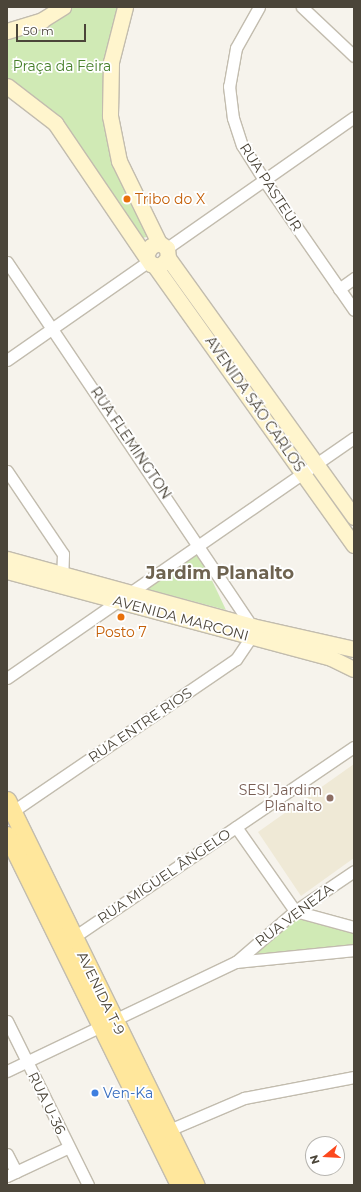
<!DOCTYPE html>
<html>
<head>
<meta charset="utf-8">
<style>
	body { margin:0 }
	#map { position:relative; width:361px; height:1192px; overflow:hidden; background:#f6f3ec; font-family:Montserrat,sans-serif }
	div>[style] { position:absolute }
	.education>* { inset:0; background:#efe9d6 }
	.green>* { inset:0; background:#d0eab5 }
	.roads { filter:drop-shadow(1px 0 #c2bcae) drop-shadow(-1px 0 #c2bcae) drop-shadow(0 1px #c2bcae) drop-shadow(0 -1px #c2bcae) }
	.street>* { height:11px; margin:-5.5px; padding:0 5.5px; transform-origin:5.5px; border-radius:5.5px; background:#fff }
	.secondary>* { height:15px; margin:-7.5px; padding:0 7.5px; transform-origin:7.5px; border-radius:7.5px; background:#fff5cd }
	.primary>* { height:17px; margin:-8.5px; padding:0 8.5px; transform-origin:8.5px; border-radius:8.5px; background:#ffe79c }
	.dots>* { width:11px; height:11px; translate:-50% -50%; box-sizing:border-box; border:2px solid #fff; border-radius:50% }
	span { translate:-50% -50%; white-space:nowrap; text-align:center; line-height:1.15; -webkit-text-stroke:3.5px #fff; paint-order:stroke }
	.park-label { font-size:14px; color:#467f2a }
	.street-label { font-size:14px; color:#4b4539 }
	.food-label { font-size:14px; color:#c56008 }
	.left { translate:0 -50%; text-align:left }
	.education-label { font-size:14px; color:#785e54 }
	.right { translate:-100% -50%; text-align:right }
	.shop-label { font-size:14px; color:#366cbe }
	.district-label { font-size:18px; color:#6e6350; font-weight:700 }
	.frame { position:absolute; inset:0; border:8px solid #4b4539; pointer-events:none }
	.north { position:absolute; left:305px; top:1136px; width:40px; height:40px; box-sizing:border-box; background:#fff; border:1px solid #b7b5b0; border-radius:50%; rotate:252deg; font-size:11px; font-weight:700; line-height:16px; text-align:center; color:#4b4539 }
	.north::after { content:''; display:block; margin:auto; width:14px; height:18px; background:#fc481d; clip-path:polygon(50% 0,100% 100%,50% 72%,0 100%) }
	.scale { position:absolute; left:16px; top:24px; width:70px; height:18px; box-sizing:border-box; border:2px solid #4b4539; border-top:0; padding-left:5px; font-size:12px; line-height:14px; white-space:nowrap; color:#4b4539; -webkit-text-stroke:3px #fff; paint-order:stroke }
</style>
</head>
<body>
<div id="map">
	<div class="education">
		<i style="clip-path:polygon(354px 764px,354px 858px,301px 896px,258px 832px)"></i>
	</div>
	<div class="green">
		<i style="clip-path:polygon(74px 7px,120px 7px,106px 117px,148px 232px,147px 237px,142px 238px,59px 122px,7px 81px,7px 36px,46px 24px)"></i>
		<i style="clip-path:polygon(199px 553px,226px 610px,143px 588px)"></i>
		<i style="clip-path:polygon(296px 916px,354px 932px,354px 947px,246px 960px)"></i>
	</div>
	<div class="roads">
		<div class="street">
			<i style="left:259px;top:7px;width:47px;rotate:119.3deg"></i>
			<i style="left:236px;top:48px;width:39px;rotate:100deg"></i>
			<i style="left:229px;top:86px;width:32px;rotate:83deg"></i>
			<i style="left:233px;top:118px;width:28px;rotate:72deg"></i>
			<i style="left:242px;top:145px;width:41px;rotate:57.8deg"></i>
			<i style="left:264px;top:180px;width:158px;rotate:55.3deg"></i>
			<i style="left:302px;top:7px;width:71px;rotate:43.3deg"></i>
			<i style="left:167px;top:248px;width:228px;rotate:-35deg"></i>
			<i style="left:7px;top:262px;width:439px;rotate:56.1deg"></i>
			<i style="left:252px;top:626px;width:11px;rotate:95deg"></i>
			<i style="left:251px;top:637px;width:27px;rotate:124deg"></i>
			<i style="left:236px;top:659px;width:270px;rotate:145.7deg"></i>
			<i style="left:339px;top:289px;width:19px;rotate:-36deg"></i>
			<i style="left:7px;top:360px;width:173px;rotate:-34.9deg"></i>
			<i style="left:7px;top:471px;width:100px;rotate:56deg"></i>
			<i style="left:63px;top:554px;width:27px;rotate:92deg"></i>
			<i style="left:7px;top:678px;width:422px;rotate:-34.7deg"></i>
			<i style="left:236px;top:827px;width:103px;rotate:54.9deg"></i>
			<i style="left:295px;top:911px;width:61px;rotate:15.2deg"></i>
			<i style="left:74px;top:937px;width:338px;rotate:-34.2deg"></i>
			<i style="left:236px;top:962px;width:78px;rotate:-40.8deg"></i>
			<i style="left:295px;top:911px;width:71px;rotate:-34.1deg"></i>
			<i style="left:7px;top:1021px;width:183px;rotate:63.7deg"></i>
			<i style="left:7px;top:1071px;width:254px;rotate:-25.5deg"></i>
			<i style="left:236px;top:962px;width:119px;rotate:-5.8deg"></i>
			<i style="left:169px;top:1130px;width:82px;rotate:-23.1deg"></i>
			<i style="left:244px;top:1098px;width:112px;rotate:-10.8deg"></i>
			<i style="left:7px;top:1154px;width:20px;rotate:63deg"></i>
			<i style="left:7px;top:1176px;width:68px;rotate:-25.1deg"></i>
		</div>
		<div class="secondary">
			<i style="left:125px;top:7px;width:57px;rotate:104.3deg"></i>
			<i style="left:111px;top:62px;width:54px;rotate:91.1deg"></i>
			<i style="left:110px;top:116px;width:46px;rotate:78.7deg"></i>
			<i style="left:119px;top:161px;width:91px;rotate:64deg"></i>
			<i style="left:7px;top:31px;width:37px;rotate:-17deg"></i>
			<i style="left:42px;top:20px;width:25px;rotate:-32deg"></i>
			<i style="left:7px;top:86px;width:61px;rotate:37.6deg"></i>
			<i style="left:55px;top:123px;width:171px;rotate:55.8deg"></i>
			<i style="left:151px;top:264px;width:9px;rotate:13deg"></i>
			<i style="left:160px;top:266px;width:11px;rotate:-45deg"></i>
			<i style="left:168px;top:258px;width:10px;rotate:-96deg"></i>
			<i style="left:167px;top:248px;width:9px;rotate:-148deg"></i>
			<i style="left:159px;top:243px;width:9px;rotate:159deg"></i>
			<i style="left:151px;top:246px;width:8px;rotate:120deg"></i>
			<i style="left:168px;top:258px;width:319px;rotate:54.3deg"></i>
			<i style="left:154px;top:265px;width:344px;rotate:54.5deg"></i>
			<i style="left:7px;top:559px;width:254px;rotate:15.3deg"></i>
			<i style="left:252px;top:626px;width:105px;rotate:12.7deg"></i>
			<i style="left:7px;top:571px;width:335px;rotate:15deg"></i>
			<i style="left:331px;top:658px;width:25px;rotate:26deg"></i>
		</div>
		<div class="primary">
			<i style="left:7px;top:800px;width:429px;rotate:63.9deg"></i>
			<i style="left:7px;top:835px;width:390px;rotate:63.8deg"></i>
		</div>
	</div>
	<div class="dots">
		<i style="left:127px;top:199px;background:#e8710a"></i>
		<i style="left:121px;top:617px;background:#e8710a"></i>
		<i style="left:330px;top:798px;background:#8d6e63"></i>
		<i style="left:95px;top:1093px;background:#3f7fe0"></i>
	</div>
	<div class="park-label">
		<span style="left:62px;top:66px">Praça da Feira</span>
	</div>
	<div class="street-label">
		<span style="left:271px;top:187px;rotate:57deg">RUA PASTEUR</span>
		<span style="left:255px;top:404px;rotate:55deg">AVENIDA SÃO CARLOS</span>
		<span style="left:131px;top:443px;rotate:56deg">RUA FLEMINGTON</span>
		<span style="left:181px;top:618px;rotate:15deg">AVENIDA MARCONI</span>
		<span style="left:140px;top:725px;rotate:-34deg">RUA ENTRE RIOS</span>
		<span style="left:164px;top:876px;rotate:-34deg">RUA MIGUEL ÂNGELO</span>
		<span style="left:294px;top:915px;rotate:-37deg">RUA VENEZA</span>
		<span style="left:101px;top:993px;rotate:64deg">AVENIDA T-9</span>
		<span style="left:47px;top:1103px;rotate:64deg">RUA U-36</span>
	</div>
	<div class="food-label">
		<span class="left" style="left:135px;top:199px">Tribo do X</span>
		<span style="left:121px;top:632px">Posto 7</span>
	</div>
	<div class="education-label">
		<span class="right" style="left:322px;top:798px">SESI Jardim<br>Planalto</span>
	</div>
	<div class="shop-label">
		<span class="left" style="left:103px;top:1093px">Ven-Ka</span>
	</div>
	<div class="district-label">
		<span style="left:220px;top:573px">Jardim Planalto</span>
	</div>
	<div class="frame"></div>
	<div class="north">N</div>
	<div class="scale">50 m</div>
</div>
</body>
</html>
